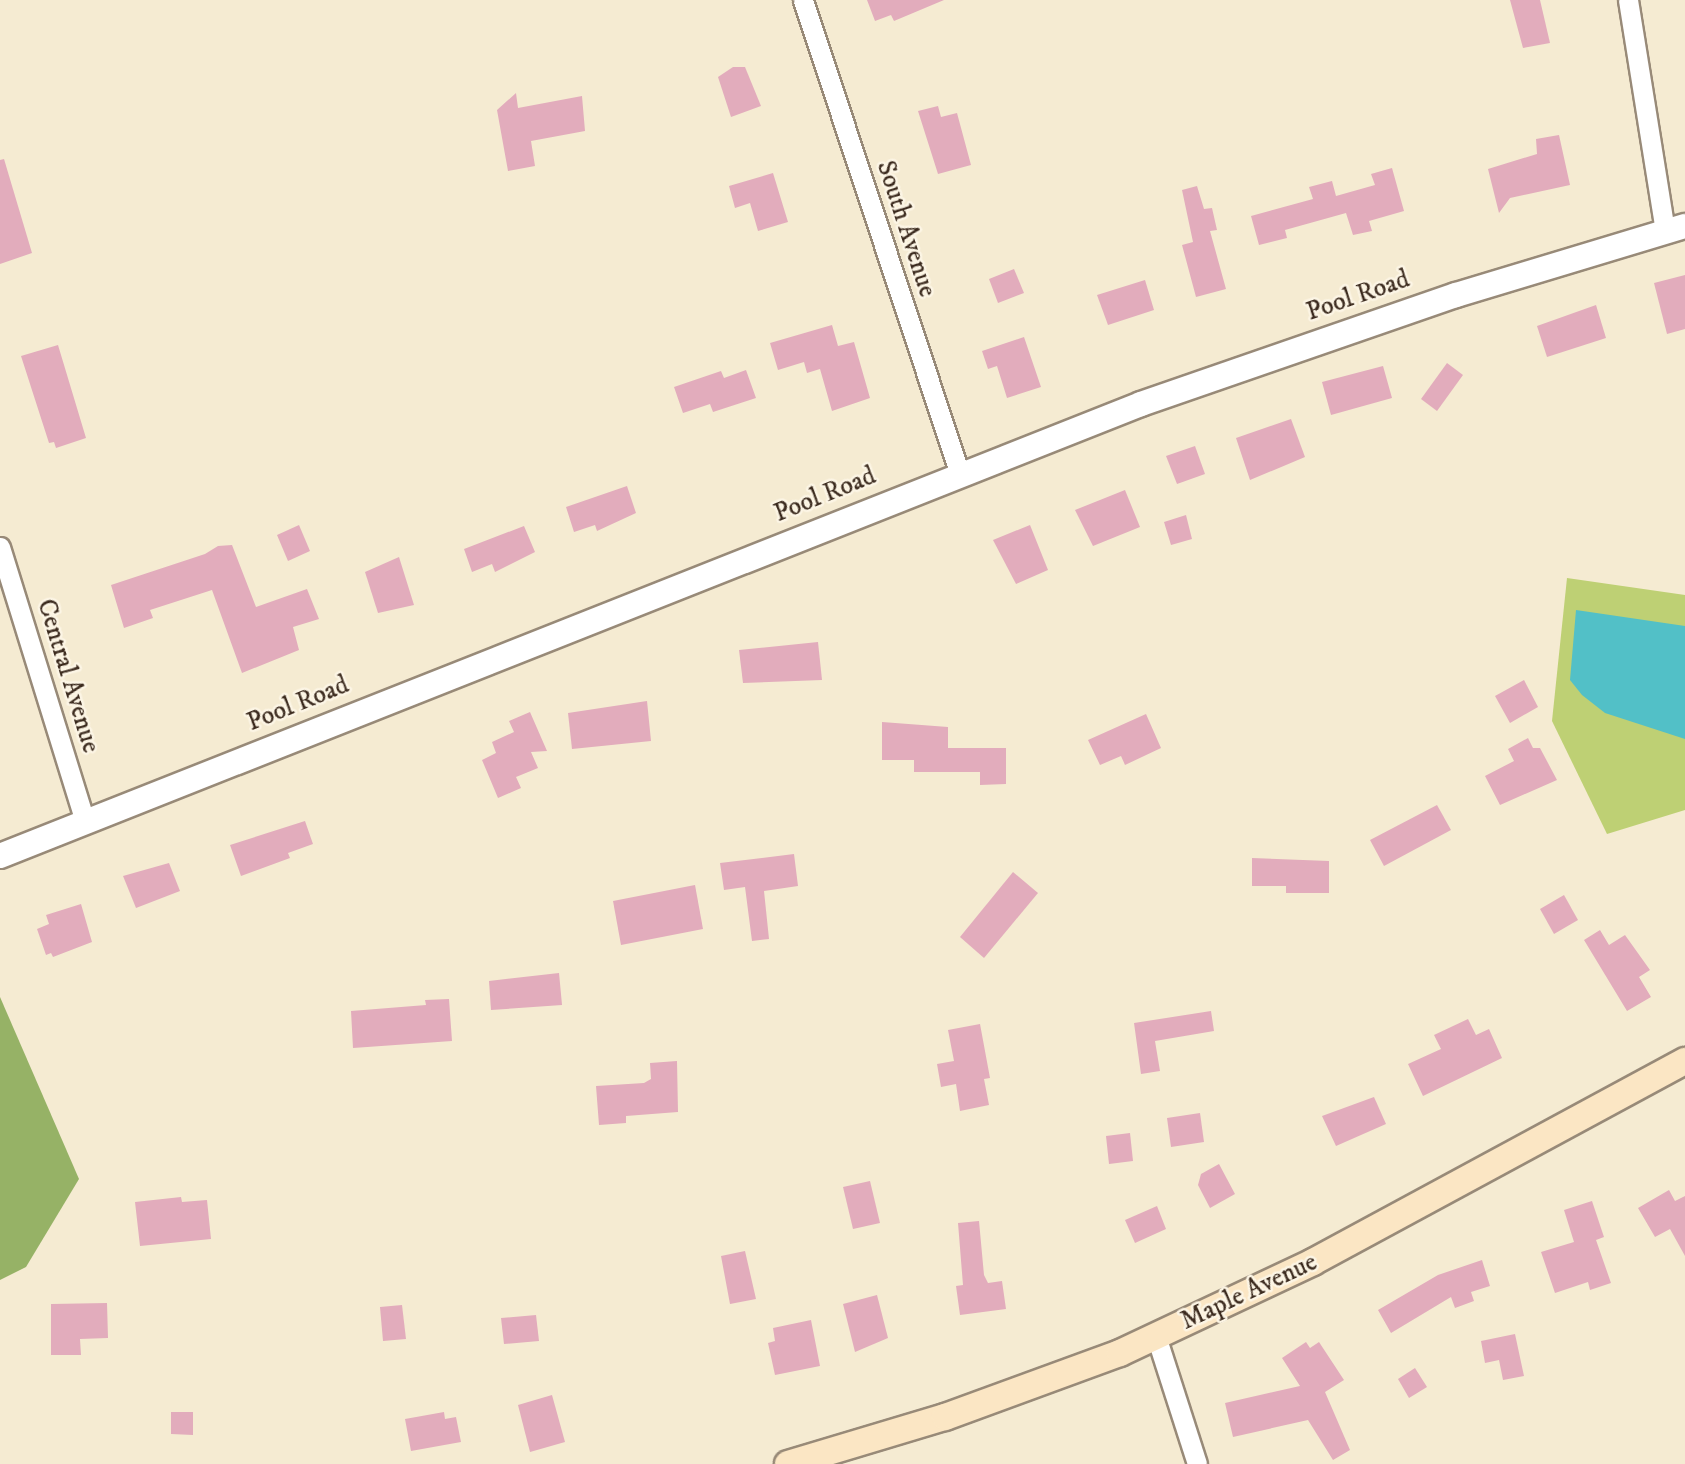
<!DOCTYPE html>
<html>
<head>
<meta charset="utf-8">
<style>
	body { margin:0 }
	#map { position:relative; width:1685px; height:1464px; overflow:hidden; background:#f5ebd2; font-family:"IM FELL DW Pica",serif }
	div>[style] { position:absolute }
	.green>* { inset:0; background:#bed074 }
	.forest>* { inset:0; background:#96b266 }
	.water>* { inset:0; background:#52c0c7 }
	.building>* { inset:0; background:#e2acbc }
	.roads { filter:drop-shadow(2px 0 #988a78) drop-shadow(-2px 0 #988a78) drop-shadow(0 2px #988a78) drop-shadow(0 -2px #988a78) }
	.minor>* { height:19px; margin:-9.5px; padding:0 9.5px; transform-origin:9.5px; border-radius:9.5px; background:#fff }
	.tertiary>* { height:24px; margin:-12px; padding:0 12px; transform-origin:12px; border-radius:12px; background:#fff }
	.secondary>* { height:26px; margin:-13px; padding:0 13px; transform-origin:13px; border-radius:13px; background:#fbe6c4 }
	span { translate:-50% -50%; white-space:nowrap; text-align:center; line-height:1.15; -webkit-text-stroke:5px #fcf5e5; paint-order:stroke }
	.street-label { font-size:26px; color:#3b2a1e }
</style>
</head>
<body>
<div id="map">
	<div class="green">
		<i style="clip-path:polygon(1567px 578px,1685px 595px,1685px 810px,1607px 834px,1552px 721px)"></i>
	</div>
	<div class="forest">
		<i style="clip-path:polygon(0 997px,79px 1179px,26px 1267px,0 1280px)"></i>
	</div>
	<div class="water">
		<i style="clip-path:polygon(1576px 610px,1685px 626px,1685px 739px,1605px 713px,1582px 695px,1570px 680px)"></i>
	</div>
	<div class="building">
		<i style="clip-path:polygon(867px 0,944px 0,894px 21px,891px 15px,875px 21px)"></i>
		<i style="clip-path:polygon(1510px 0,1540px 0,1550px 43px,1523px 48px)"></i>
		<i style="clip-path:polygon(733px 67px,745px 67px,761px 106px,731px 117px,718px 77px)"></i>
		<i style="clip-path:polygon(516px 93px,518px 108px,582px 96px,585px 131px,531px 141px,535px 166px,508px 171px,497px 110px)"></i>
		<i style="clip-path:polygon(938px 106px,941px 117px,957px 113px,971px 165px,938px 174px,918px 111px)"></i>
		<i style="clip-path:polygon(1559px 135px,1570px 185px,1510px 198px,1499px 213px,1488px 169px,1537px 154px,1536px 139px)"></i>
		<i style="clip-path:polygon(4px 159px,32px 253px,0 264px,0 160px)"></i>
		<i style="clip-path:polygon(1392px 168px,1404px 211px,1369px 221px,1372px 231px,1353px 235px,1346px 213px,1285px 230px,1287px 238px,1259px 245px,1251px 216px,1313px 199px,1309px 187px,1332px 181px,1336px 196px,1375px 185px,1371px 174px)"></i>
		<i style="clip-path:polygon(773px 173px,788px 222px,758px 231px,750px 203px,735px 208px,729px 186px)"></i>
		<i style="clip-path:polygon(1197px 186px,1204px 209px,1212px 208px,1217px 230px,1210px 231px,1226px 289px,1196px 297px,1182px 245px,1193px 242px,1182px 190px)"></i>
		<i style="clip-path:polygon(1014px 269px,1024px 293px,998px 303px,989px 279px)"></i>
		<i style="clip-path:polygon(1685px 275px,1685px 329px,1667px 334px,1654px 283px)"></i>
		<i style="clip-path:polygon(1145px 280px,1154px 310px,1108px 325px,1097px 295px)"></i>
		<i style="clip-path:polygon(1596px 305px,1606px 338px,1547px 357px,1537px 326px)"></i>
		<i style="clip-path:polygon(832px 325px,838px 346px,854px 342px,870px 398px,832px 411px,820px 369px,807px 373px,804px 362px,778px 370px,770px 343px)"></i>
		<i style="clip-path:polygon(1024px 337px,1041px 387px,1007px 398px,997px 366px,988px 369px,982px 351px)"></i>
		<i style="clip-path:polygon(58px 345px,86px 438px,56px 448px,54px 442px,49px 443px,21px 356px)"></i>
		<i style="clip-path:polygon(1447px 363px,1463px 375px,1437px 411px,1421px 399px)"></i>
		<i style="clip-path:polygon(1383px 366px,1392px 398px,1331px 415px,1322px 382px)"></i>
		<i style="clip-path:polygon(746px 370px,756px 398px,713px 412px,710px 404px,683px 413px,674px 387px,721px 371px,724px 378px)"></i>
		<i style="clip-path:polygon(1291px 419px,1305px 457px,1250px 480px,1236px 438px)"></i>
		<i style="clip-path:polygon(1195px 446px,1205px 474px,1177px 484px,1166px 456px)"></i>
		<i style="clip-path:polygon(627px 486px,636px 513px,597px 531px,595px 525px,574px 532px,566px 507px)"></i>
		<i style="clip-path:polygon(1125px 490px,1140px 527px,1093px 546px,1075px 510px)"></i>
		<i style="clip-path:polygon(1186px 515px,1192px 539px,1171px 545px,1164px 522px)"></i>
		<i style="clip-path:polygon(299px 525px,310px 551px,288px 561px,277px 535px)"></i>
		<i style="clip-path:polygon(1030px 525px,1048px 570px,1016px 584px,993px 540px)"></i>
		<i style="clip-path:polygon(524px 526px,535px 552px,495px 572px,492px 564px,472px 572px,464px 549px)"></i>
		<i style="clip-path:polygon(232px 545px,256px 607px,307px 589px,319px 619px,293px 627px,299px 650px,242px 673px,212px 590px,150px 610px,153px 618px,124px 628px,111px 585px,205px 554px,218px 546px)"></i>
		<i style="clip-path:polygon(399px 557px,414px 605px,378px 613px,365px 572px)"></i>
		<i style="clip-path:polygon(818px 642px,822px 680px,743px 683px,739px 650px)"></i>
		<i style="clip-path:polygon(1524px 680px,1538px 707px,1510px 723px,1495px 696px)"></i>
		<i style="clip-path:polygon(647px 701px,651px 741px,572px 749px,568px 713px)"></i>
		<i style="clip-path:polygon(530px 712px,547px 751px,531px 752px,538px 768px,516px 777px,521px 788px,498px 798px,482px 760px,496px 753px,492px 742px,514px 732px,509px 721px)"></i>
		<i style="clip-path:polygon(1146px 714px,1161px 748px,1125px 765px,1121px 756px,1100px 765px,1088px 740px)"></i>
		<i style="clip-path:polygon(882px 722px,948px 727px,948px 748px,1006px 748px,1006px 784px,980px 785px,980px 772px,914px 772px,914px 760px,882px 760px)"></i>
		<i style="clip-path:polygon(1528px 738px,1533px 748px,1540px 748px,1557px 780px,1500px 805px,1485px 776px,1514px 761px,1508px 749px)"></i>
		<i style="clip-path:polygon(1437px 805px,1451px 830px,1384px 866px,1370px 840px)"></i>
		<i style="clip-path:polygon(305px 821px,313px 844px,288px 853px,290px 858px,241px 876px,230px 845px)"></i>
		<i style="clip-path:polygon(794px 854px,798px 886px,764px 891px,769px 939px,752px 941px,745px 887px,724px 890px,720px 863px)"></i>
		<i style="clip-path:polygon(1252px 858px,1329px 861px,1329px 893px,1286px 893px,1286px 886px,1252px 886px)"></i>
		<i style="clip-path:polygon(169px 863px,180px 891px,136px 908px,123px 876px)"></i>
		<i style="clip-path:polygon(1013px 872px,1038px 893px,984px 958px,960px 937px)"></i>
		<i style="clip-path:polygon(695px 885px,703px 929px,621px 945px,613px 901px)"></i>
		<i style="clip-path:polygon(1564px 895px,1578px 920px,1554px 934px,1540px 909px)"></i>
		<i style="clip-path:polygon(81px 904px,92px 942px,53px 957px,51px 953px,46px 955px,37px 929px,49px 924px,46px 915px)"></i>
		<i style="clip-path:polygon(1600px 930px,1609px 945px,1625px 935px,1650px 970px,1639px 977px,1651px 997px,1627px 1011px,1584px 940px)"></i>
		<i style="clip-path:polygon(559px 973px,562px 1005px,491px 1010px,489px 981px)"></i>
		<i style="clip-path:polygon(449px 999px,452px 1041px,353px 1048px,351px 1011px,426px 1005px,425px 1000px)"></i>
		<i style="clip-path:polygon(1211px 1011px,1214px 1031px,1155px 1041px,1160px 1071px,1141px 1074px,1134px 1023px)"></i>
		<i style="clip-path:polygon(1468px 1019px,1476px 1035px,1489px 1029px,1502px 1058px,1423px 1096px,1408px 1064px,1441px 1049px,1434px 1035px)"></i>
		<i style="clip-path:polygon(980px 1024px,990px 1078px,984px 1079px,989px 1105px,960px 1111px,956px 1084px,941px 1087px,937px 1064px,954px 1061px,948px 1030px)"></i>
		<i style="clip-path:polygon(677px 1061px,678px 1112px,626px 1116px,626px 1123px,599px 1125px,596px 1086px,644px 1083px,651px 1079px,650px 1063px)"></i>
		<i style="clip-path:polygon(1374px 1097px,1386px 1124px,1336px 1146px,1322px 1116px)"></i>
		<i style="clip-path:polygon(1200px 1113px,1204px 1142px,1171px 1147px,1167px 1118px)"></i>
		<i style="clip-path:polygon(1130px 1133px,1133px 1161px,1109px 1164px,1106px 1136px)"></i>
		<i style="clip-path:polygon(1219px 1164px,1235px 1194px,1210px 1208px,1198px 1185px,1201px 1174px)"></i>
		<i style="clip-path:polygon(870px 1181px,880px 1223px,853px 1229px,843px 1187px)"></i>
		<i style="clip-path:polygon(1669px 1190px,1675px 1201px,1685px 1196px,1685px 1256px,1670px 1229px,1655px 1237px,1638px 1208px)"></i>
		<i style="clip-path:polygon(181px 1197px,182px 1202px,207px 1200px,211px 1239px,140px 1246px,135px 1202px)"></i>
		<i style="clip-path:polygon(1592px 1201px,1604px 1237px,1596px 1240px,1611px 1283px,1590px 1290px,1588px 1282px,1555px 1293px,1541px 1252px,1574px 1242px,1564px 1210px)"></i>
		<i style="clip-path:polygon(1157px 1206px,1166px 1229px,1135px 1243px,1125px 1220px)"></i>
		<i style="clip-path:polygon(979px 1221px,984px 1275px,988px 1283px,1002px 1281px,1006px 1309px,960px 1315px,956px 1286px,963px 1285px,958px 1223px)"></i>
		<i style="clip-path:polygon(745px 1251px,756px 1299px,730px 1304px,721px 1256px)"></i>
		<i style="clip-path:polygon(1482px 1260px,1490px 1286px,1471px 1292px,1474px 1301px,1455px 1308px,1451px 1297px,1391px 1333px,1378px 1310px,1438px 1275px)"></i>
		<i style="clip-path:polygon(877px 1295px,888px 1338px,855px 1352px,843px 1304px)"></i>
		<i style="clip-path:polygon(107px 1303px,108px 1338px,80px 1339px,81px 1355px,51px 1355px,51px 1304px)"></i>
		<i style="clip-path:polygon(402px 1305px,406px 1339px,383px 1341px,380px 1307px)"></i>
		<i style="clip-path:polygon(536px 1315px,539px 1341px,504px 1344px,501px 1318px)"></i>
		<i style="clip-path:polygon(811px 1320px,820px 1366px,775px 1375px,768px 1343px,775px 1341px,773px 1328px)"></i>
		<i style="clip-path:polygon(1515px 1334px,1524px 1376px,1503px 1380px,1499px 1360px,1485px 1363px,1481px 1341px)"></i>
		<i style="clip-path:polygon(1306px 1342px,1310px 1348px,1319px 1342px,1344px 1380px,1325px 1392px,1350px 1450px,1333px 1460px,1308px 1420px,1233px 1437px,1225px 1403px,1300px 1386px,1282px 1358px)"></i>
		<i style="clip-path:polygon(1415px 1368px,1427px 1387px,1409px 1398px,1398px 1379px)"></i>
		<i style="clip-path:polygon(552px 1395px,565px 1442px,530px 1452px,518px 1405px)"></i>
		<i style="clip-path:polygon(171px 1412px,193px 1412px,193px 1435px,171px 1434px)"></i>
		<i style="clip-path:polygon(444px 1412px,445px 1419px,456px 1417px,461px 1442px,411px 1451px,405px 1419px)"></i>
	</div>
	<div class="roads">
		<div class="minor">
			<i style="left:803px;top:0;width:499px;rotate:71.7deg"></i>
			<i style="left:1628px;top:0;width:234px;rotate:80.9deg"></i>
			<i style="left:0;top:547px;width:288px;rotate:72.8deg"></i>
			<i style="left:1156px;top:1336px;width:134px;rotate:72.2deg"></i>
		</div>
		<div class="tertiary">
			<i style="left:0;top:856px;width:1227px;rotate:-21.61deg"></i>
			<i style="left:1141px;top:404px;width:333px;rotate:-19.1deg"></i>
			<i style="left:1456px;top:295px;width:239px;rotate:-16.8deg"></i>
		</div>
		<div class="secondary">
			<i style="left:788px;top:1464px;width:164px;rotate:-16.7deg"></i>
			<i style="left:945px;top:1417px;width:186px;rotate:-20.1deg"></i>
			<i style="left:1120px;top:1353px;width:213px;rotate:-25.2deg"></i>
			<i style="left:1313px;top:1262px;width:423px;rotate:-28.4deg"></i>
		</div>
	</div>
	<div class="street-label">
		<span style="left:906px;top:229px;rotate:72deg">South Avenue</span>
		<span style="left:1358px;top:296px;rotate:-19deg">Pool Road</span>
		<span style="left:825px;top:495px;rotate:-22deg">Pool Road</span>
		<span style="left:68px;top:676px;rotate:73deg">Central Avenue</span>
		<span style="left:298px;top:704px;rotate:-22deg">Pool Road</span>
		<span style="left:1249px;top:1292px;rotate:-25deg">Maple Avenue</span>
	</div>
</div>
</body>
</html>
